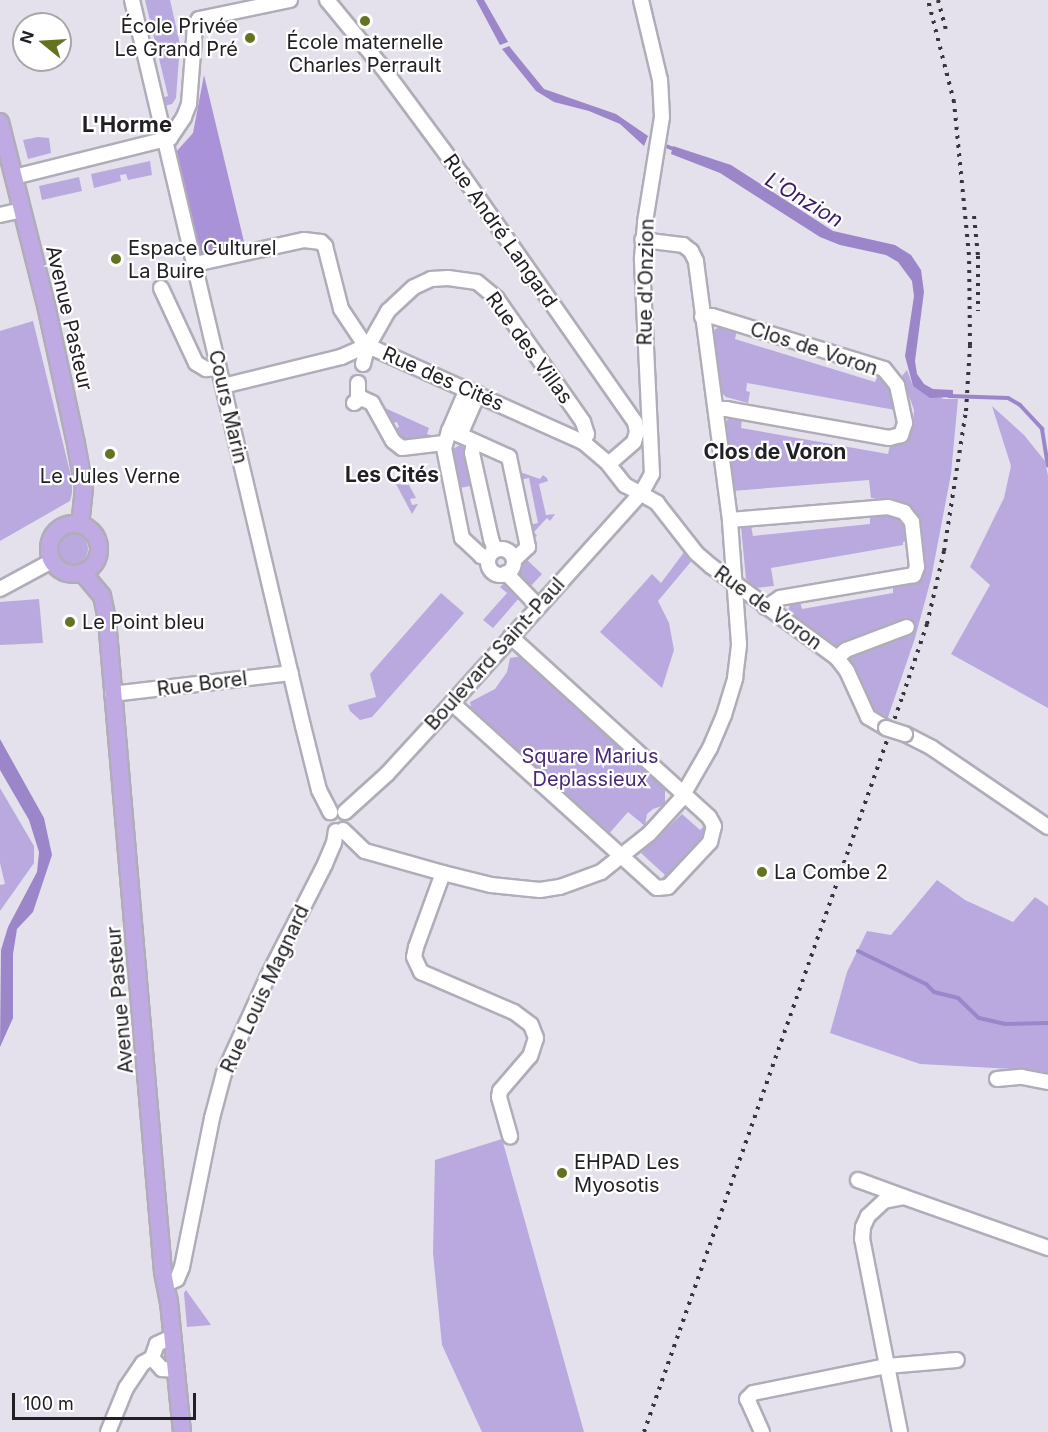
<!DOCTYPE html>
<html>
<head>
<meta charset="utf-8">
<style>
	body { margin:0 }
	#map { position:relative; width:1048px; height:1432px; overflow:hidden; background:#e4e0ec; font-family:Inter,sans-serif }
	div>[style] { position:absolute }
	.green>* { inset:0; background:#baa9df }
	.round { border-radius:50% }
	.forest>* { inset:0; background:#a992d7 }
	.water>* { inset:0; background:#9c86ca }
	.stream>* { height:4px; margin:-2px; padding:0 2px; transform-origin:2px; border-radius:2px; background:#9c86ca }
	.roads { filter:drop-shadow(2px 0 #b0adb8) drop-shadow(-2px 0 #b0adb8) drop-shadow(0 2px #b0adb8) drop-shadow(0 -2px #b0adb8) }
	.minor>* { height:14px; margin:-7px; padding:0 7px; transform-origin:7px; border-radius:7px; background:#fff }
	.minor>.ring { margin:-7px; padding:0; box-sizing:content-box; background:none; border:14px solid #fff; border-radius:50% }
	.major>* { height:16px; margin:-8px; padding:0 8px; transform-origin:8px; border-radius:8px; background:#bfaae4 }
	.major>.ring { margin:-8px; padding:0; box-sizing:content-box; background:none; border:16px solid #bfaae4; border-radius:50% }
	.rail>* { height:4px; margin-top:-2px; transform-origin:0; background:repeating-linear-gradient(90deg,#38353b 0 3px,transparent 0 9px) }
	.bridges { filter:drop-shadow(2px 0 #b0adb8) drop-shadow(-2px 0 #b0adb8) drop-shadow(0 2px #b0adb8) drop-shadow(0 -2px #b0adb8) }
	.minor-bridge>* { height:14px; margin:-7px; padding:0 7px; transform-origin:7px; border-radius:7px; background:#fff }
	.dots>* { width:16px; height:16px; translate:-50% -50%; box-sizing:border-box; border:3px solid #fff; border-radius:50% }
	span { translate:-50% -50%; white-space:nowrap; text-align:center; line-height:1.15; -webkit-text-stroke:4.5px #fff; paint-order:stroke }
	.poi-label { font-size:20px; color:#222025 }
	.right { translate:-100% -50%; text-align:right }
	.left { translate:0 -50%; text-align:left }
	.street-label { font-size:20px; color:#222025 }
	.park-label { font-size:20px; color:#492878 }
	.water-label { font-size:21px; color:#3c1868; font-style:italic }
	.neighbourhood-label { font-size:21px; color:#222025; font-weight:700 }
	.quarter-label { font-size:22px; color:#222025; font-weight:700 }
	.north { position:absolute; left:12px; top:12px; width:60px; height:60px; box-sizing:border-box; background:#fff; border:2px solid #a7a6a8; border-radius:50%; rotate:288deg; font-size:16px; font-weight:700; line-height:24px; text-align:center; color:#222025 }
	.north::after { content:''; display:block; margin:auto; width:21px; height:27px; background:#64731f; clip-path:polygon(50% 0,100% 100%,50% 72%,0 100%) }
	.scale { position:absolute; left:12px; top:1393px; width:184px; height:27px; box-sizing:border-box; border:3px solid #222025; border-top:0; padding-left:8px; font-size:18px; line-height:21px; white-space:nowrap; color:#222025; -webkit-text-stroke:4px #fff; paint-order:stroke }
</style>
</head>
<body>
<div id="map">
	<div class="green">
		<i style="clip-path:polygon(145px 0,170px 0,180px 44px,176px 98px,172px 104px,160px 107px,158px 99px,168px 96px)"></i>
		<i style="clip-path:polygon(38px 137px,49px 138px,51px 153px,28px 159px,23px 140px)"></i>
		<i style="clip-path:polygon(150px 161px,152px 175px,128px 180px,126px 174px,120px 175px,121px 181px,94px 188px,91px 174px)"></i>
		<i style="clip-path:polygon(79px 177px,82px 191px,42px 200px,39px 186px)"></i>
		<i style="clip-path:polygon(33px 321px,72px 480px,72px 493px,70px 501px,0 541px,0 331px)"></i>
		<i style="clip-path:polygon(724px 326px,737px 329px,735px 339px,875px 382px,879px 373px,890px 384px,895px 410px,747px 383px,746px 391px,750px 392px,748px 403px,726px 397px,720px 391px,712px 339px,715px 329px)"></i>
		<i style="clip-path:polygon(907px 370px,913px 386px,944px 399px,958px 399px,951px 474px,931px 579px,915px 638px,886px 723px,873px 713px,849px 658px,913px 630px,911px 620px,839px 647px,830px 644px,792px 615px,788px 610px,790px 605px,800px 602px,802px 609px,893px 593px,893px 584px,920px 577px,923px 570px,917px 519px,907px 506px,899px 502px,871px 498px,869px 480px,732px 491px,724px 428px,727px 420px,733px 417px,742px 418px,741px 428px,888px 454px,890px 445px,906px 438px,913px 426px,914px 410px,902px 376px)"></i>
		<i style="clip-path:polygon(992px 406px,1024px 435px,1045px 461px,1048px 476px,1048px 708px,951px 654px,990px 585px,970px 567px,1004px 498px,1011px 466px)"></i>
		<i style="clip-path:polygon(385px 408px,429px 428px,427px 434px,433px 436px,402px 443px,393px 430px,399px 427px,397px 422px,391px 424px,383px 410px)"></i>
		<i style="clip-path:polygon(460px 445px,465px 449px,472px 482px,470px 486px,459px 488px,451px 450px)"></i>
		<i style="clip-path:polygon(517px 471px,540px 479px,543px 475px,547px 478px,548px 481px,539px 484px,546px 515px,555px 514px,550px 521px,547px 518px,534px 532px,537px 536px,535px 537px,532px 536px,529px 525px,538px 523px,529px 478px,520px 480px)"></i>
		<i style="clip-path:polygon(396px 484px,409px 485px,416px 498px,410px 499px,412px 505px,418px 504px,412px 514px)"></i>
		<i style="clip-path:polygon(890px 513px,900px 518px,905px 526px,907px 541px,903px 542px,903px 545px,771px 568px,774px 586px,756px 588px,746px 579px,741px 527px,751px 526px,753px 536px,870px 524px,870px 515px)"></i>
		<i class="round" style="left:56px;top:533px;width:32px;height:32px"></i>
		<i style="clip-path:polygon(688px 547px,694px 558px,658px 601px,669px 623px,674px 650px,662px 688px,600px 632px,652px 574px,661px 583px)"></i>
		<i style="clip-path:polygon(525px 558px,542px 574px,528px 589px,515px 574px)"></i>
		<i style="clip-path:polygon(503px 584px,520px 597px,493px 628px,483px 620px,507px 593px,500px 587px)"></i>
		<i style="clip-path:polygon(441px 593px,464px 613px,372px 717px,360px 720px,350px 711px,348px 705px,376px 697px,370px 674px)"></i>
		<i style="clip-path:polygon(39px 599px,43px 643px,0 645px,0 602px)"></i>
		<i style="clip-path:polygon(522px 656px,665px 784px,665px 805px,653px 809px,647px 814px,645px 826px,628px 812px,607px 836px,472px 713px,470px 702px,495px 689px,507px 672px,510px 658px)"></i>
		<i style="clip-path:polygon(0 788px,34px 846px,34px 863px,0 911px,0 885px,5px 884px,0 863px)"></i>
		<i style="clip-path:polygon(682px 814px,700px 830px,707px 823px,708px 836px,667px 882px,658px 882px,665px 875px,641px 853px)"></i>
		<i style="clip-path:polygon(937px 880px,965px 900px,1013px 922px,1035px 897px,1048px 906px,1048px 1074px,1034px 1070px,920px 1064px,830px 1033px,847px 972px,867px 931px,891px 935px)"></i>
		<i style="clip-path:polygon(502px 1139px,568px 1375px,584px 1432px,482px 1432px,442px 1345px,433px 1253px,435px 1160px)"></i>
		<i style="clip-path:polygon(186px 1290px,211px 1325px,187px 1327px,184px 1293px)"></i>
	</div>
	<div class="forest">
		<i style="clip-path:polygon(204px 75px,245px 246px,200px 256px,175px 157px,176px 152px,193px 133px)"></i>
	</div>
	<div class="water">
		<i style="clip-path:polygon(476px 0,484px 0,508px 42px,500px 45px)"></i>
		<i style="clip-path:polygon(509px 46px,544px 89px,616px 114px,648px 136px,644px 146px,620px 124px,589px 111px,554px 102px,536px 91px,502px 49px)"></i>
		<i style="clip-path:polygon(673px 146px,731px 165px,833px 231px,895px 245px,911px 255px,921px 270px,924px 292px,915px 361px,917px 374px,924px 384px,933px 389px,953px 390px,953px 397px,930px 398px,913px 386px,905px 356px,914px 296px,912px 281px,898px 262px,886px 255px,840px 245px,820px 237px,720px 173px,671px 154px)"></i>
		<i style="clip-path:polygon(0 739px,44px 818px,52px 855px,33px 912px,17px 929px,13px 954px,13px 1018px,0 1047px,1px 950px,8px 927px,37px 872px,39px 852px,29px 820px,0 770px)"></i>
	</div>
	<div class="stream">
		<i style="left:661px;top:144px;width:16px;rotate:22deg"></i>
		<i style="left:949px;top:396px;width:59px;rotate:1.9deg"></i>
		<i style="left:1008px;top:398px;width:14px;rotate:30deg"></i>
		<i style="left:1020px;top:405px;width:33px;rotate:47deg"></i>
		<i style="left:1042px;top:429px;width:37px;rotate:81deg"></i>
		<i style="left:858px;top:951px;width:76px;rotate:25.9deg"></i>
		<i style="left:926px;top:984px;width:11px;rotate:45deg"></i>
		<i style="left:934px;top:992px;width:25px;rotate:14deg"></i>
		<i style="left:958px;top:998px;width:29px;rotate:44deg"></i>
		<i style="left:979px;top:1018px;width:27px;rotate:13deg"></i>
		<i style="left:1005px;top:1024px;width:43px;rotate:-1.3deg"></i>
	</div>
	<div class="roads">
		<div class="minor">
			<i style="left:132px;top:0;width:746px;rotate:76.75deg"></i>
			<i style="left:303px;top:726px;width:66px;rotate:76deg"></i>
			<i style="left:319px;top:790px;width:25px;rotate:63deg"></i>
			<i style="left:327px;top:0;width:87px;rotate:50.6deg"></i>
			<i style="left:382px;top:67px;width:134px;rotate:53.5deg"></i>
			<i style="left:462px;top:175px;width:302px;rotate:55deg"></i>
			<i style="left:635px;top:422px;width:10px;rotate:79deg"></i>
			<i style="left:637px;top:432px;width:10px;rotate:107deg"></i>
			<i style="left:634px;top:442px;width:33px;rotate:139deg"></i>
			<i style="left:14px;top:177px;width:161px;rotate:-14deg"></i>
			<i style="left:170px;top:138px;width:25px;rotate:-56deg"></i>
			<i style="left:184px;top:117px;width:14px;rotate:-69deg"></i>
			<i style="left:189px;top:104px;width:78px;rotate:-85.6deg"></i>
			<i style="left:195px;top:26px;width:8px;rotate:-60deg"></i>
			<i style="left:199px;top:19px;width:93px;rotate:-11.8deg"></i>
			<i style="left:0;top:215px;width:23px;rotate:-13deg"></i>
			<i style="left:195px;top:264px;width:112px;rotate:-12.4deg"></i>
			<i style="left:304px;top:240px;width:17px;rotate:7deg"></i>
			<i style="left:321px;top:242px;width:6px;rotate:45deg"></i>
			<i style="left:325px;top:246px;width:65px;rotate:75.7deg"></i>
			<i style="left:341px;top:309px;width:47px;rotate:56.3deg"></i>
			<i style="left:161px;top:288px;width:83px;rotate:65deg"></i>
			<i style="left:196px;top:363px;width:12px;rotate:31deg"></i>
			<i style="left:206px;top:369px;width:13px;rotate:-4deg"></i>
			<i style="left:702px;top:317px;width:10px;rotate:-6deg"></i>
			<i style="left:712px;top:316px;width:180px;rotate:17.1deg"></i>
			<i style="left:884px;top:369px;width:21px;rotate:51deg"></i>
			<i style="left:897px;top:385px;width:39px;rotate:78deg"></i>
			<i style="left:905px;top:423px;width:13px;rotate:108deg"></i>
			<i style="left:901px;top:435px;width:12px;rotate:166deg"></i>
			<i style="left:889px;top:438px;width:165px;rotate:-169.9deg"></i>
			<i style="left:727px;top:409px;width:11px;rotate:180deg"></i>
			<i style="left:363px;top:364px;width:16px;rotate:-76deg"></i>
			<i style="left:367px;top:348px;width:43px;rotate:-60.4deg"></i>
			<i style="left:388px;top:311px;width:35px;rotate:-43deg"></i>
			<i style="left:414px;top:287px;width:19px;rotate:-25deg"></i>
			<i style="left:431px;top:279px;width:17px;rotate:-3deg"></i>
			<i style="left:448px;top:278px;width:29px;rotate:8deg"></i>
			<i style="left:477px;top:282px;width:26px;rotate:40deg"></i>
			<i style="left:497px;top:299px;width:150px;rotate:55deg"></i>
			<i style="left:583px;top:422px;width:13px;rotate:72deg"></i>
			<i style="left:587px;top:434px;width:9px;rotate:117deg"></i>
			<i style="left:223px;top:386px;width:122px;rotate:-13.8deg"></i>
			<i style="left:341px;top:357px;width:20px;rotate:-24deg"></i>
			<i style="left:359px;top:349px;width:16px"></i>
			<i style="left:375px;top:349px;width:228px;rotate:24.1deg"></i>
			<i style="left:583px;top:442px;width:30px;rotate:40deg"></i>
			<i style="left:606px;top:461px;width:31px;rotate:52deg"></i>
			<i style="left:625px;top:485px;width:37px;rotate:29deg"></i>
			<i style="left:657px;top:503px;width:63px;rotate:52deg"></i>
			<i style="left:696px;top:553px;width:20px;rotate:41deg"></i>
			<i style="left:711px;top:566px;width:156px;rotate:36.1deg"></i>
			<i style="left:837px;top:658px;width:16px;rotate:52deg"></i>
			<i style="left:847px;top:671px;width:51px;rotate:65.5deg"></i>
			<i style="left:868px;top:717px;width:21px;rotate:31deg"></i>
			<i style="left:478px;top:394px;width:45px;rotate:113.7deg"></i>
			<i style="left:460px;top:435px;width:12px;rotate:-160deg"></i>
			<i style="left:449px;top:431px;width:18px;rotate:106deg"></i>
			<i style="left:444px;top:448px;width:92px;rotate:78.7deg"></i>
			<i style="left:462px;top:538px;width:26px;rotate:43deg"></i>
			<i style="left:481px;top:556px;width:7px;rotate:16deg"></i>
			<i style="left:358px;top:398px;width:15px;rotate:-90deg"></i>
			<i style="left:354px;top:403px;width:9px;rotate:-36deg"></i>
			<i style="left:361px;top:398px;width:12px;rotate:24deg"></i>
			<i style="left:372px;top:403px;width:43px;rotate:61.1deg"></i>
			<i style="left:393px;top:441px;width:11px;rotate:38deg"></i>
			<i style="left:402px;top:448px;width:42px;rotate:-6.8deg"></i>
			<i style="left:449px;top:431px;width:46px;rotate:-66.8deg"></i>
			<i style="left:460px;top:435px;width:54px;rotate:24.2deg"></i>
			<i style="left:509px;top:457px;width:92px;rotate:78.1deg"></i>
			<i style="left:528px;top:547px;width:19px;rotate:137deg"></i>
			<i style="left:474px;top:442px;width:11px;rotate:100deg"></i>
			<i style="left:472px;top:453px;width:88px;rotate:77.5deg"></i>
			<i style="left:491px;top:539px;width:12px;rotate:70deg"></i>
			<i style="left:730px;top:520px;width:159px;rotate:-4.7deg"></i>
			<i style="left:888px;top:507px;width:17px;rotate:17deg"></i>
			<i style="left:904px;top:512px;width:13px;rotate:51deg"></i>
			<i style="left:912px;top:522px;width:45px;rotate:83.7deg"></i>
			<i style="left:917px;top:567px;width:9px;rotate:111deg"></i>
			<i style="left:914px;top:575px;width:136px;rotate:170.3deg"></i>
			<i style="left:780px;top:598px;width:17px;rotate:147deg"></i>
			<i class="ring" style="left:488px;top:549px;width:12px;height:12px"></i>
			<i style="left:506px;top:573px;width:46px;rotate:45.9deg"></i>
			<i style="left:0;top:589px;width:59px;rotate:-28.3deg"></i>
			<i style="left:837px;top:658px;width:12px;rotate:-42deg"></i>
			<i style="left:846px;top:650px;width:65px;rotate:-20.7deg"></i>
			<i style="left:112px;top:694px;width:180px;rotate:-6.7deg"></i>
			<i style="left:452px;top:703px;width:276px;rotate:42.1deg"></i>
			<i style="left:657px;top:888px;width:11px;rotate:-5deg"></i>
			<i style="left:668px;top:887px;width:62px;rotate:-47deg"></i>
			<i style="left:710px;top:842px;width:16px;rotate:-76deg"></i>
			<i style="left:714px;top:826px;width:10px;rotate:-119deg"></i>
			<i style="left:709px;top:817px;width:268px;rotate:-137.7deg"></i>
			<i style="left:905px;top:734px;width:30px;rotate:27deg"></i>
			<i style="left:932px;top:748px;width:140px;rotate:34.3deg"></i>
			<i style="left:345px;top:812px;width:57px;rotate:-42.1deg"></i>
			<i style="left:387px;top:774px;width:96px;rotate:-47.5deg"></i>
			<i style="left:452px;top:703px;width:284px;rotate:-48deg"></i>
			<i style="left:642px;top:492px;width:21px;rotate:-61deg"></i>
			<i style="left:652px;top:474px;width:216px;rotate:-92.7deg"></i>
			<i style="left:642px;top:258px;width:36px;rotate:-85deg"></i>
			<i style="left:645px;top:222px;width:106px;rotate:-80.8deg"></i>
			<i style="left:662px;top:117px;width:37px;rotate:-93deg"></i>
			<i style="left:660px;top:80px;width:82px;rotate:-103.4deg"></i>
			<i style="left:343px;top:830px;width:30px;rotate:44deg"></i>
			<i style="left:365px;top:851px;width:81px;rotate:15.8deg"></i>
			<i style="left:443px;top:873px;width:79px;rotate:110deg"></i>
			<i style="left:416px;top:947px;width:10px;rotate:101deg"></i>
			<i style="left:414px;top:957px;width:17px;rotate:65deg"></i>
			<i style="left:421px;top:972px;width:101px;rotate:23.3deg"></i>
			<i style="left:514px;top:1012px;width:21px;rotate:37deg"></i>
			<i style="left:531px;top:1025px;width:14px;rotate:69deg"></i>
			<i style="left:536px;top:1038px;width:19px;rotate:108deg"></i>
			<i style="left:530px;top:1056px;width:46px;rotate:130.6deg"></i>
			<i style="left:500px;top:1091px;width:6px;rotate:99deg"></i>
			<i style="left:499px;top:1097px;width:41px;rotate:74.2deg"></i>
			<i style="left:443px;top:873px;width:49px;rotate:14deg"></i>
			<i style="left:491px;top:885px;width:49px;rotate:5.8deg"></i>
			<i style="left:540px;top:890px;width:20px;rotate:-9deg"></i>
			<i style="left:560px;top:887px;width:44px;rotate:-20.1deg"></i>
			<i style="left:601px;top:872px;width:61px;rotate:-38.4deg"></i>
			<i style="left:649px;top:834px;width:46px;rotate:-47.6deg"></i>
			<i style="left:680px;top:800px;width:60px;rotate:-60deg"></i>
			<i style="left:710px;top:748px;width:36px;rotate:-67deg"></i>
			<i style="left:724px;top:715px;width:39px;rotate:-73deg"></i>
			<i style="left:735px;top:678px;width:34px;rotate:-83deg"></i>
			<i style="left:739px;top:644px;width:124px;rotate:-94.2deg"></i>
			<i style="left:730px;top:520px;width:261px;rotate:-97.5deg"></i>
			<i style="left:696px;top:261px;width:11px;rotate:-117deg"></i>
			<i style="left:691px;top:251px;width:10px;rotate:-143deg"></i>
			<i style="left:683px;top:245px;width:41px;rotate:-173deg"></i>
			<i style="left:997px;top:1079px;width:25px;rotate:-5deg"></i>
			<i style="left:1022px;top:1077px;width:26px;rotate:11deg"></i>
			<i style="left:858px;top:1180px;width:47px;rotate:20deg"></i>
			<i style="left:166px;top:1284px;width:12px;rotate:-24deg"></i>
			<i style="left:177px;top:1279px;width:13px;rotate:-67deg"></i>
			<i style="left:182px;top:1267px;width:152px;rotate:-78.6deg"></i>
			<i style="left:212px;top:1118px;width:47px;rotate:-75.1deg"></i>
			<i style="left:224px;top:1073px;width:104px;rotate:-65.6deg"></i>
			<i style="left:267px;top:978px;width:128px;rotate:-63deg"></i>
			<i style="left:325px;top:864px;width:23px;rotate:-67deg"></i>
			<i style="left:334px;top:843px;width:12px;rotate:-81deg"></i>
			<i style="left:172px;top:1337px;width:17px;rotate:155deg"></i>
			<i style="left:157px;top:1344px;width:15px;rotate:110deg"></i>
			<i style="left:152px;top:1358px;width:15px;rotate:48deg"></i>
			<i style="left:162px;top:1369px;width:14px;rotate:4deg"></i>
			<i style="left:108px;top:1432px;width:48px;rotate:-67.8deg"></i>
			<i style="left:126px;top:1388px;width:30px;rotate:-56deg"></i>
			<i style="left:143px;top:1363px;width:10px;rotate:-29deg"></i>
			<i style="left:762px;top:1432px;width:36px;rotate:-114deg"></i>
			<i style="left:747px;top:1399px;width:8px;rotate:-45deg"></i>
			<i style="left:753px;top:1393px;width:137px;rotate:-11.4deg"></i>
			<i style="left:887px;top:1366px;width:70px;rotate:-4.9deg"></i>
			<i style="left:900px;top:1432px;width:197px;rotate:-101.1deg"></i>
			<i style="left:862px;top:1239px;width:12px;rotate:-85deg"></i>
			<i style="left:863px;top:1227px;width:12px;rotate:-66deg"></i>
			<i style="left:868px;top:1216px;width:22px;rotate:-43deg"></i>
			<i style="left:884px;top:1201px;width:20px;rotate:-11deg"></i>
			<i style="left:904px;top:1197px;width:153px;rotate:19.5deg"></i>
		</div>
		<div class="major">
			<i style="left:0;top:122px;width:189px;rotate:75.9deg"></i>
			<i style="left:46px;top:305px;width:142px;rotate:77.8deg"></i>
			<i style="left:76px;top:444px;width:45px;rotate:79.7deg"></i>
			<i style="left:84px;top:488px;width:36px;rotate:96deg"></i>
			<i class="ring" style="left:49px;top:524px;width:34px;height:34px"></i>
			<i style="left:82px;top:572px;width:31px;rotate:50deg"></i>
			<i style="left:102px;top:596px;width:25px;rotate:78deg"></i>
			<i style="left:107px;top:620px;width:654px;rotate:85.09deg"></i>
			<i style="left:163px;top:1272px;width:31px;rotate:79deg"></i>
			<i style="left:169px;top:1302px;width:131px;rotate:84.3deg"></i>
		</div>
	</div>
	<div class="rail">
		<i style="left:938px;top:0;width:30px;rotate:75deg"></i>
		<i style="left:974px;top:216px;width:40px;rotate:84.3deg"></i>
		<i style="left:978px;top:256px;width:55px;rotate:90deg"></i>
		<i style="left:644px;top:1432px;width:781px;rotate:-70.64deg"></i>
		<i style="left:903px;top:695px;width:75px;rotate:-71.3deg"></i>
		<i style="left:927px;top:624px;width:75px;rotate:-76.9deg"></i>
		<i style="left:944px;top:551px;width:142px;rotate:-81.1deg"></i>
		<i style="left:966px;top:411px;width:66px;rotate:-86.5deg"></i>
		<i style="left:970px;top:345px;width:90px;rotate:-90.6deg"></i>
		<i style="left:969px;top:255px;width:154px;rotate:-95.6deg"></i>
		<i style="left:954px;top:102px;width:105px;rotate:-104.3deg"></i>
	</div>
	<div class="bridges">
		<div class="minor-bridge">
			<i style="left:886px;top:728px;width:20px;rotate:18deg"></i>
		</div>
	</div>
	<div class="dots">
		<i style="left:365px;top:21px;background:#64731f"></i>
		<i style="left:250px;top:38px;background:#64731f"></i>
		<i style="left:116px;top:259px;background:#64731f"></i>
		<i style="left:110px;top:454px;background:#64731f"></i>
		<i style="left:70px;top:622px;background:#64731f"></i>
		<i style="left:762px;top:872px;background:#64731f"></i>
		<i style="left:562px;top:1173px;background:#64731f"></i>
	</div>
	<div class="poi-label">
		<span class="right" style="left:238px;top:38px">École Privée<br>Le Grand Pré</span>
		<span style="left:365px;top:54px">École maternelle<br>Charles Perrault</span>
		<span class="left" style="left:128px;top:260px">Espace Culturel<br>La Buire</span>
		<span style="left:110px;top:476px">Le Jules Verne</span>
		<span class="left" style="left:82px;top:622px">Le Point bleu</span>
		<span class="left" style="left:774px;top:872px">La Combe 2</span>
		<span class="left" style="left:574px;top:1174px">EHPAD Les<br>Myosotis</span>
	</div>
	<div class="street-label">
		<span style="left:500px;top:231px;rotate:55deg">Rue André Langard</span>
		<span style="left:646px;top:282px;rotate:-89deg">Rue d'Onzion</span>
		<span style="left:69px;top:318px;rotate:77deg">Avenue Pasteur</span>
		<span style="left:529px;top:348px;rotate:54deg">Rue des Villas</span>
		<span style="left:814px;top:349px;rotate:18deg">Clos de Voron</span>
		<span style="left:443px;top:379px;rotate:24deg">Rue des Cités</span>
		<span style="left:228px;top:407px;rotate:77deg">Cours Marin</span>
		<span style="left:768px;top:608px;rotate:36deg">Rue de Voron</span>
		<span style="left:495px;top:654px;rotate:-48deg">Boulevard Saint-Paul</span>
		<span style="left:202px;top:684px;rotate:-7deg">Rue Borel</span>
		<span style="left:265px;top:989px;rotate:-65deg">Rue Louis Magnard</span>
		<span style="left:120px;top:1000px;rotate:-95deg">Avenue Pasteur</span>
	</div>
	<div class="park-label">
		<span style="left:590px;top:768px">Square Marius<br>Deplassieux</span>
	</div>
	<div class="water-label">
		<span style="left:804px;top:200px;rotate:31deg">L'Onzion</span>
	</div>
	<div class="neighbourhood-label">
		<span style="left:775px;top:452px">Clos de Voron</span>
		<span style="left:392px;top:475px">Les Cités</span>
	</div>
	<div class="quarter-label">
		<span style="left:127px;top:125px">L'Horme</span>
	</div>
	<div class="north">N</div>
	<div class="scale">100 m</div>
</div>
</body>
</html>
